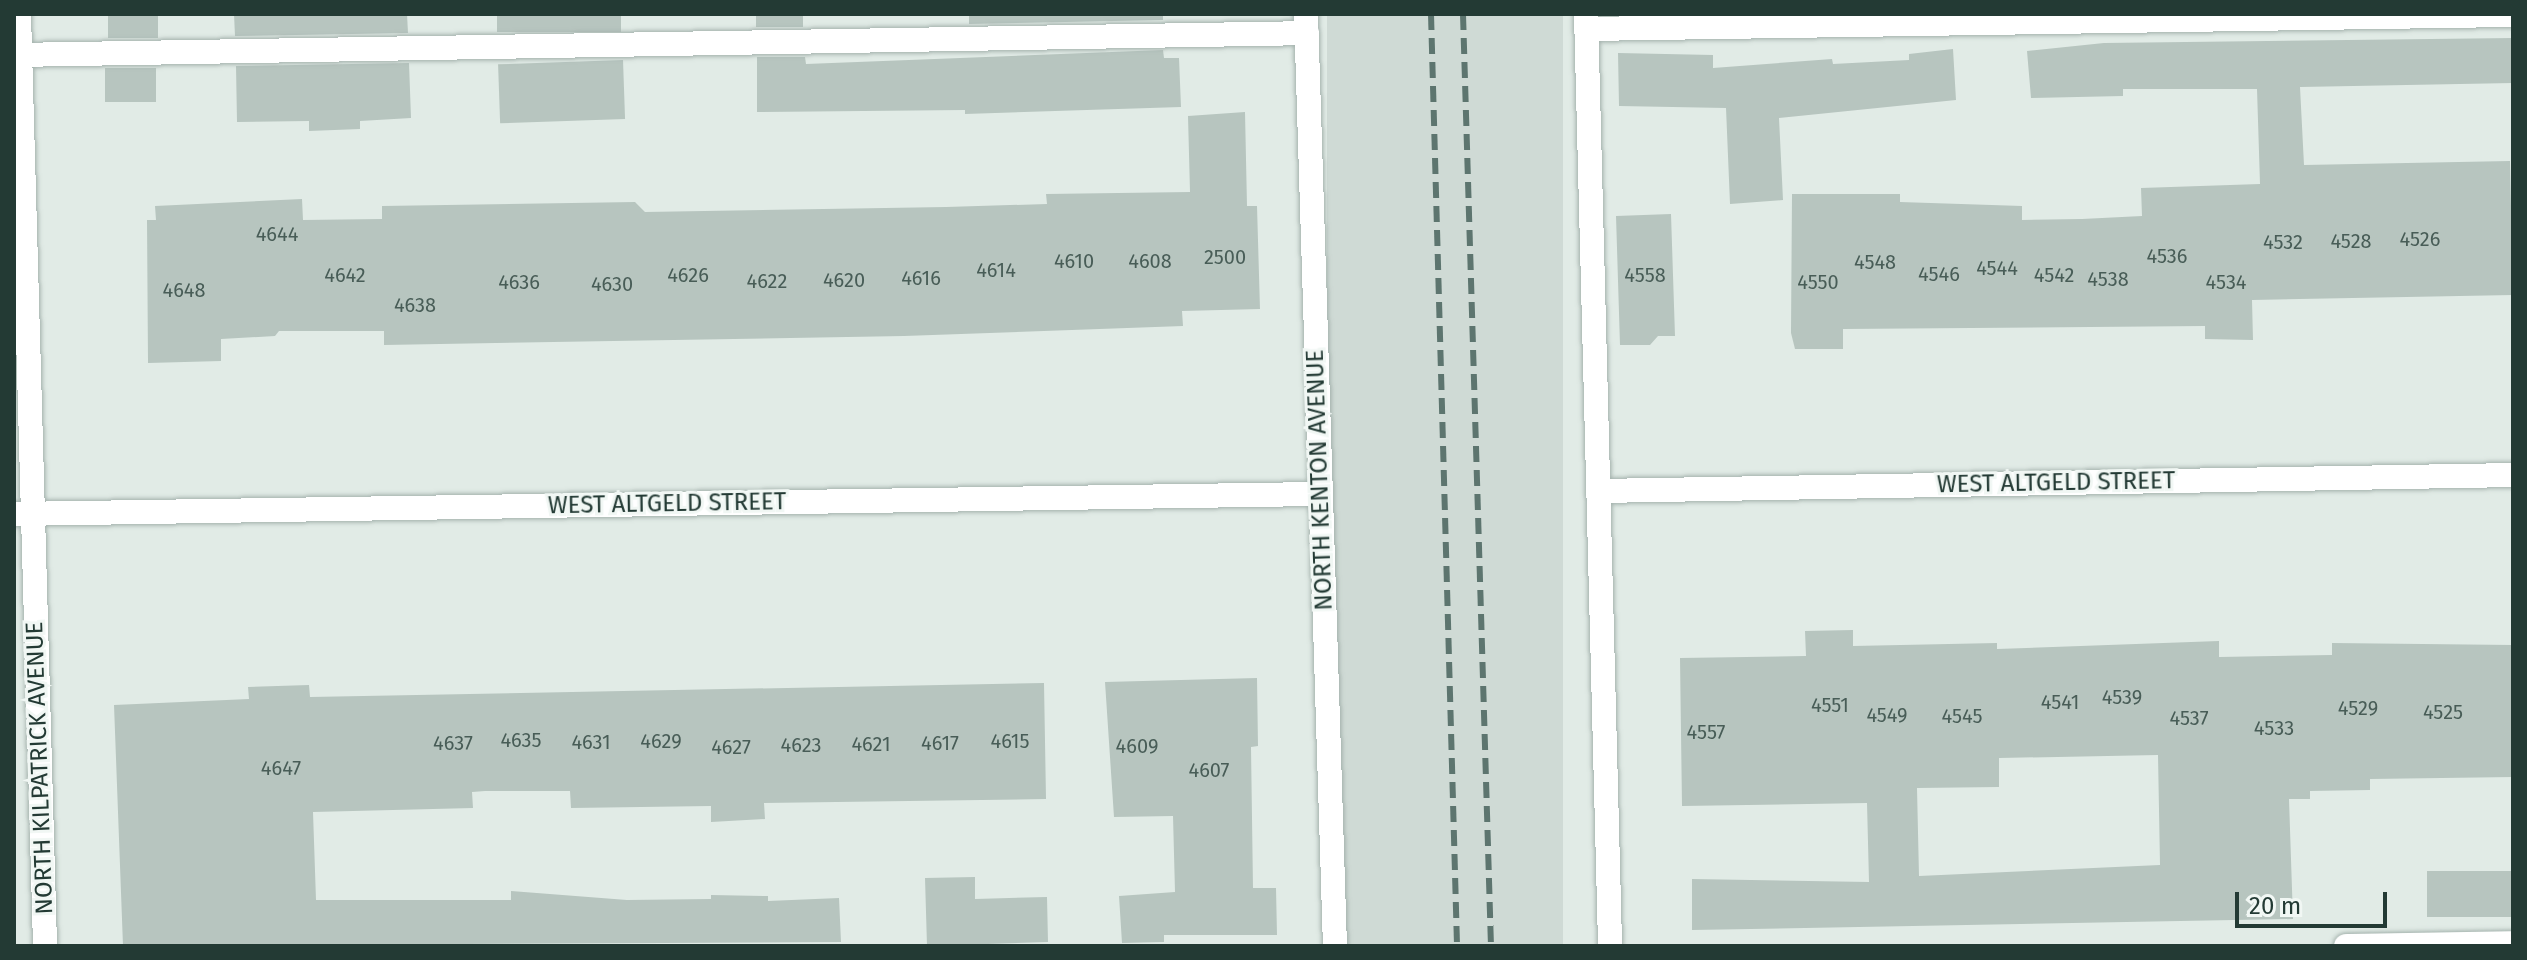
<!DOCTYPE html>
<html>
<head>
<meta charset="utf-8">
<style>
	body { margin:0 }
	#map { position:relative; width:2527px; height:960px; overflow:hidden; background:#e1ebe6; font-family:"Fira Sans",sans-serif }
	div>[style] { position:absolute }
	[style*='--x'] { left:calc(var(--x)*1px); top:calc(var(--y)*1px); width:calc(var(--w)*1px); rotate:calc(var(--a)*1deg) }
	.built>* { inset:0; background:#cfdad5; transform-origin:0 0 }
	.building>* { inset:0; background:#b7c5bf; transform-origin:0 0 }
	.roads { filter:drop-shadow(0 0 2px #a4b2ad) drop-shadow(0 0 2px #a4b2ad) }
	.minor>* { height:24px; margin:-12px; padding:0 12px; transform-origin:12px; border-radius:12px; background:#fff }
	.rail>* { height:6px; margin-top:-3px; transform-origin:0; background:repeating-linear-gradient(90deg,#5d756f 0 16px,transparent 0 24px) }
	span { translate:-50% -50%; white-space:nowrap; text-align:center; line-height:1.15; -webkit-text-stroke:6px #f1f7f4; paint-order:stroke }
	.number-label { font-size:20px; color:#485d57 }
	.number-label span { -webkit-text-stroke-width:0 }
	.street-label { font-size:24px; color:#233a34 }
	.frame { position:absolute; inset:0; border:16px solid #233a34; pointer-events:none }
	.scale { position:absolute; left:2235px; top:892px; width:152px; height:36px; box-sizing:border-box; border:4px solid #233a34; border-top:0; padding-left:10px; font-size:24px; line-height:28px; white-space:nowrap; color:#233a34; -webkit-text-stroke:6px #f1f7f4; paint-order:stroke }
</style>
</head>
<body>
<div id="map">
	<div class="built">
		<i style="left:1327px;top:14px;width:236px;height:932px"></i>
	</div>
	<div class="building">
		<i style="left:108px;top:14px;width:50px;height:24px"></i>
		<i style="clip-path:polygon(234px 14px,407px 14px,408px 33px,235px 36px)"></i>
		<i style="left:497px;top:14px;width:124px;height:18px"></i>
		<i style="left:756px;top:14px;width:47px;height:13px"></i>
		<i style="clip-path:polygon(969px 14px,1163px 14px,1163px 20px,969px 24px)"></i>
		<i style="clip-path:polygon(2513px 38px,2513px 83px,2300px 87px,2304px 165px,2510px 161px,2513px 295px,2252px 300px,2253px 340px,2205px 339px,2205px 326px,1843px 329px,1843px 349px,1795px 349px,1791px 333px,1792px 194px,1900px 194px,1900px 202px,2022px 206px,2022px 220px,2082px 219px,2142px 216px,2141px 188px,2260px 184px,2257px 89px,2123px 89px,2123px 96px,2031px 98px,2027px 51px,2104px 43px)"></i>
		<i style="clip-path:polygon(1953px 49px,1956px 100px,1779px 118px,1783px 200px,1730px 204px,1726px 108px,1619px 106px,1618px 53px,1713px 55px,1713px 68px,1832px 59px,1833px 64px,1909px 60px,1909px 54px)"></i>
		<i style="clip-path:polygon(1163px 50px,1164px 58px,1179px 58px,1181px 107px,965px 114px,965px 110px,757px 112px,757px 57px,805px 57px,806px 64px)"></i>
		<i style="left:623px;top:60px;width:59px;height:125px;rotate:88deg"></i>
		<i style="clip-path:polygon(409px 63px,411px 118px,360px 121px,360px 129px,309px 131px,309px 121px,237px 122px,236px 66px)"></i>
		<i style="left:105px;top:68px;width:51px;height:34px"></i>
		<i style="clip-path:polygon(1245px 112px,1247px 206px,1257px 206px,1260px 309px,1182px 311px,1183px 326px,904px 336px,384px 345px,384px 331px,279px 331px,275px 336px,221px 339px,221px 361px,148px 363px,147px 220px,156px 220px,155px 206px,302px 199px,303px 220px,382px 219px,382px 206px,635px 202px,645px 212px,946px 207px,1047px 204px,1046px 194px,1190px 192px,1188px 116px)"></i>
		<i style="clip-path:polygon(1671px 214px,1675px 336px,1658px 336px,1650px 345px,1620px 345px,1616px 216px)"></i>
		<i style="clip-path:polygon(evenodd,1853px 630px,1853px 646px,1997px 643px,1997px 649px,2219px 641px,2219px 657px,2332px 655px,2332px 643px,2513px 645px,2513px 777px,2370px 779px,2370px 790px,2310px 791px,2310px 799px,2289px 799px,2293px 919px,1692px 930px,1692px 879px,1869px 882px,1867px 803px,1682px 806px,1680px 658px,1806px 656px,1805px 631px,1853px 630px,2158px 755px,2160px 865px,1919px 876px,1917px 788px,1999px 787px,1999px 758px,2158px 755px)"></i>
		<i style="clip-path:polygon(1257px 678px,1258px 746px,1251px 747px,1253px 888px,1276px 888px,1277px 935px,1164px 935px,1164px 942px,1122px 943px,1119px 896px,1175px 892px,1173px 816px,1114px 817px,1105px 682px)"></i>
		<i style="clip-path:polygon(1044px 683px,1046px 799px,764px 803px,765px 819px,711px 822px,711px 806px,571px 808px,570px 791px,485px 791px,472px 792px,473px 808px,313px 812px,316px 900px,511px 900px,511px 891px,627px 900px,711px 899px,711px 895px,768px 896px,768px 901px,839px 898px,841px 942px,123px 946px,114px 705px,249px 699px,248px 687px,309px 685px,310px 697px)"></i>
		<i style="left:2513px;top:871px;width:46px;height:86px;rotate:90deg"></i>
		<i style="clip-path:polygon(975px 877px,975px 899px,1047px 897px,1048px 942px,927px 946px,925px 878px)"></i>
	</div>
	<div class="roads">
		<div class="minor">
			<i style="--x:19;--y:14;--w:932;--a:88.4"></i>
			<i style="--x:1306;--y:14;--w:932;--a:88.22"></i>
			<i style="--x:1586;--y:14;--w:932;--a:88.52"></i>
			<i style="--x:1587;--y:29;--w:926;--a:-0.87"></i>
			<i style="--x:14;--y:55;--w:1293;--a:-0.97"></i>
			<i style="--x:1599;--y:491;--w:914;--a:-1"></i>
			<i style="--x:14;--y:514;--w:1306;--a:-0.88"></i>
			<i style="--x:2346;--y:946;--w:167;--a:-1"></i>
		</div>
	</div>
	<div class="rail">
		<i style="--x:1431;--y:14;--w:932;--a:88.4"></i>
		<i style="--x:1463;--y:14;--w:932;--a:88.28"></i>
	</div>
	<div class="number-label">
		<span style="left:277px;top:234px">4644</span>
		<span style="left:2420px;top:239px">4526</span>
		<span style="left:2351px;top:241px">4528</span>
		<span style="left:2283px;top:242px">4532</span>
		<span style="left:2167px;top:256px">4536</span>
		<span style="left:1225px;top:257px">2500</span>
		<span style="left:1074px;top:261px">4610</span>
		<span style="left:1150px;top:261px">4608</span>
		<span style="left:1875px;top:262px">4548</span>
		<span style="left:1997px;top:268px">4544</span>
		<span style="left:996px;top:270px">4614</span>
		<span style="left:1939px;top:274px">4546</span>
		<span style="left:345px;top:275px">4642</span>
		<span style="left:688px;top:275px">4626</span>
		<span style="left:1645px;top:275px">4558</span>
		<span style="left:2054px;top:275px">4542</span>
		<span style="left:921px;top:278px">4616</span>
		<span style="left:2108px;top:279px">4538</span>
		<span style="left:844px;top:280px">4620</span>
		<span style="left:767px;top:281px">4622</span>
		<span style="left:519px;top:282px">4636</span>
		<span style="left:1818px;top:282px">4550</span>
		<span style="left:2226px;top:282px">4534</span>
		<span style="left:612px;top:284px">4630</span>
		<span style="left:184px;top:290px">4648</span>
		<span style="left:415px;top:305px">4638</span>
		<span style="left:2122px;top:697px">4539</span>
		<span style="left:2060px;top:702px">4541</span>
		<span style="left:1830px;top:705px">4551</span>
		<span style="left:2358px;top:708px">4529</span>
		<span style="left:2443px;top:712px">4525</span>
		<span style="left:1887px;top:715px">4549</span>
		<span style="left:1962px;top:716px">4545</span>
		<span style="left:2189px;top:718px">4537</span>
		<span style="left:2274px;top:728px">4533</span>
		<span style="left:1706px;top:732px">4557</span>
		<span style="left:521px;top:740px">4635</span>
		<span style="left:661px;top:741px">4629</span>
		<span style="left:1010px;top:741px">4615</span>
		<span style="left:591px;top:742px">4631</span>
		<span style="left:453px;top:743px">4637</span>
		<span style="left:940px;top:743px">4617</span>
		<span style="left:871px;top:744px">4621</span>
		<span style="left:801px;top:745px">4623</span>
		<span style="left:1137px;top:746px">4609</span>
		<span style="left:731px;top:747px">4627</span>
		<span style="left:281px;top:768px">4647</span>
		<span style="left:1209px;top:770px">4607</span>
	</div>
	<div class="street-label">
		<span style="left:1320px;top:480px;rotate:-92deg">NORTH KENTON AVENUE</span>
		<span style="left:2056px;top:483px;rotate:-1deg">WEST ALTGELD STREET</span>
		<span style="left:667px;top:504px;rotate:-1deg">WEST ALTGELD STREET</span>
		<span style="left:40px;top:768px;rotate:-92deg">NORTH KILPATRICK AVENUE</span>
	</div>
	<div class="frame"></div>
	<div class="scale">20 m</div>
</div>
</body>
</html>
